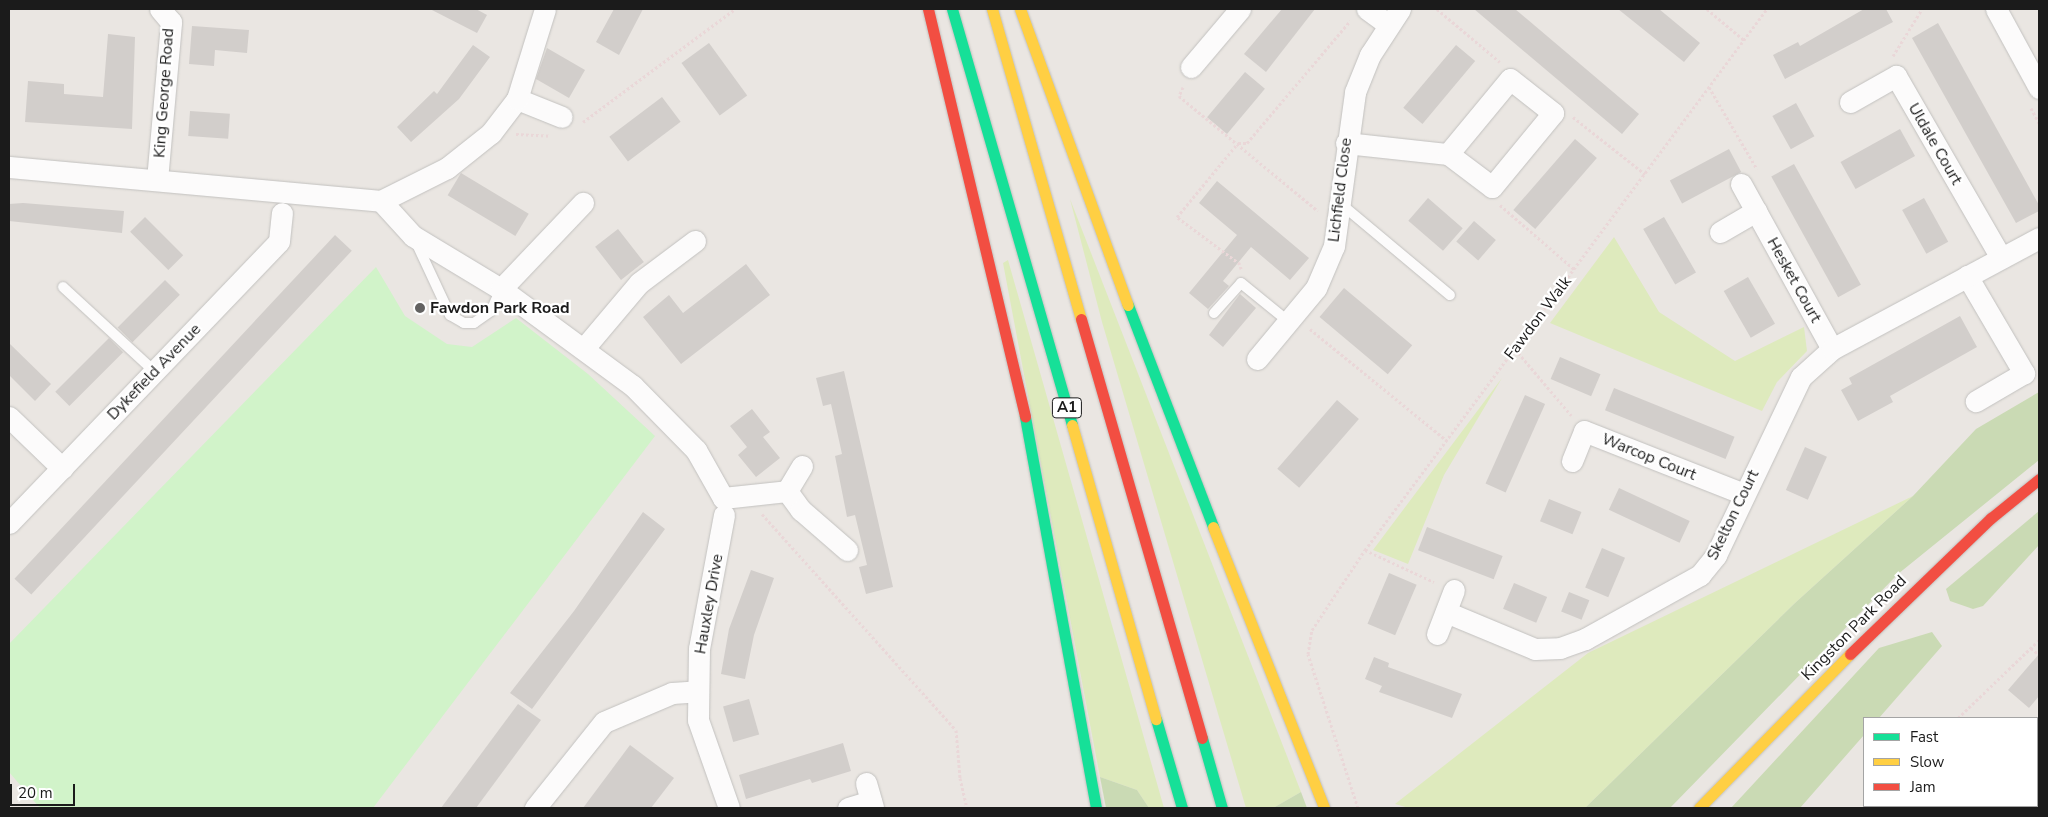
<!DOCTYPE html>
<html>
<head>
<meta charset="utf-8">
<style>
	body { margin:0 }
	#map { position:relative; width:2048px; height:817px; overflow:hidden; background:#eae6e2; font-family:"Nunito Sans",sans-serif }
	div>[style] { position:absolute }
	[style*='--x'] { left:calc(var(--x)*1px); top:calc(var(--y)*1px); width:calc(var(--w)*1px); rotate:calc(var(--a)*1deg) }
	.grass>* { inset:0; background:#deeabd }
	.forest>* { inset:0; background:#cadab4 }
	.park>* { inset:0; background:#d1f3c9 }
	.building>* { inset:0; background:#d2cecb; transform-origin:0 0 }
	.path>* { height:3px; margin-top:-1.5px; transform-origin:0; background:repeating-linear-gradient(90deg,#ead7d8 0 2.5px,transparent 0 5px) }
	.roads { filter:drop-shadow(0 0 1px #c2c1bf) drop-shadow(0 0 1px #c2c1bf) }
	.lane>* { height:10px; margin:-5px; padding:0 5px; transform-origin:5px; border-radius:5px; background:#fcfbfb }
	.street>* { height:21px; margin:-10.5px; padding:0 10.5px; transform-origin:10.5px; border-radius:10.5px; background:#fcfbfb }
	.fast>* { height:11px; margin:-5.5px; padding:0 5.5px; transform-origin:5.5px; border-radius:5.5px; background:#16e098 }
	.slow>* { height:11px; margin:-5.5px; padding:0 5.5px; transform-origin:5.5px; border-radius:5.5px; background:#ffcf43 }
	.jam>* { height:11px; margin:-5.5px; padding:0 5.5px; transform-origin:5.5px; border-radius:5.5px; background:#f24e42 }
	.dots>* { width:14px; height:14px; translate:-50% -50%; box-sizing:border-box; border:2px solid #fff; border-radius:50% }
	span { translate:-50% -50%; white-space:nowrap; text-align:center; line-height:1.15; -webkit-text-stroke:4.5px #fff; paint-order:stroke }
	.shield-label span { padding:1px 4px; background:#fff; border:1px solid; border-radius:4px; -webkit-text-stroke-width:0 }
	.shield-label { font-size:15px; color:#1b1b1b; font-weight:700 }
	.street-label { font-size:16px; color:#1b1b1b }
	.poi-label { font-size:16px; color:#1b1b1b; font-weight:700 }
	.left { translate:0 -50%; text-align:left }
	.frame { position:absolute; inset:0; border:10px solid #1b1b1b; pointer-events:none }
	.legend { position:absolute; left:1863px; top:717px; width:175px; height:90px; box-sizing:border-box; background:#fff; border:1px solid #a4a4a4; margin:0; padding:6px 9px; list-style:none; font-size:15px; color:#1b1b1b }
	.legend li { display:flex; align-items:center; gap:10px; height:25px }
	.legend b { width:25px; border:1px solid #a4a4a4 }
	.scale { position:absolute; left:10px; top:784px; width:65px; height:22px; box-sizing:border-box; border:2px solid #1b1b1b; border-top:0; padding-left:6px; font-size:15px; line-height:18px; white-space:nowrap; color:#1b1b1b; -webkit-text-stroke:4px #fff; paint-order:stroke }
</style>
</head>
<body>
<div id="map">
	<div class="grass">
		<i style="clip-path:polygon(1070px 199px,1301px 792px,1273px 808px,1246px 808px,1102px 322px)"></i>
		<i style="clip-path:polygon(1614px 237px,1659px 312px,1735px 361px,1804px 327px,1807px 351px,1777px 382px,1762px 411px,1550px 323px)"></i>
		<i style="clip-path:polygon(1008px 260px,1164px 808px,1149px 808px,1137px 790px,1100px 777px,1003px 263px)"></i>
		<i style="clip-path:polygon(1502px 378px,1444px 475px,1408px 564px,1373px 550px)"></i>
		<i style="clip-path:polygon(1913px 496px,1795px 603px,1585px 808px,1409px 808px,1395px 804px,1588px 653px)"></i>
	</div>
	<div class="forest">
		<i style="clip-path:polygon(2039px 392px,2039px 460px,1898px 574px,1670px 808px,1585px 808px,1795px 603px,1913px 496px,1976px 429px)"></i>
		<i style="clip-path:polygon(2039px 511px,2039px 545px,1983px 606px,1973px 609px,1950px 601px,1946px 589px)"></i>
		<i style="clip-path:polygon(1932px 632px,1942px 646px,1879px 718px,1864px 718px,1864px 735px,1800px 808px,1731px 808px,1879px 648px)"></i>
		<i style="clip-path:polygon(1100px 777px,1137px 790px,1149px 808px,1106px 808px)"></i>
		<i style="clip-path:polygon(1301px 792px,1307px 808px,1273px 808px)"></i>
	</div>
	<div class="park">
		<i style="clip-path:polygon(376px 267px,405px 316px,447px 344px,472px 347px,516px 318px,588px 374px,655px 436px,373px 808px,40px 808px,9px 772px,9px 644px)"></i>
	</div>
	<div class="building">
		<i style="clip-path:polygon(430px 9px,476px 9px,487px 15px,477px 33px)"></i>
		<i style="clip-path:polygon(614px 9px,643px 9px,619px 55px,596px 42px)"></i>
		<i style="clip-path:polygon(1282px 9px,1315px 9px,1266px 72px,1244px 54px)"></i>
		<i style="clip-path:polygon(1474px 9px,1515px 9px,1639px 114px,1622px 134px)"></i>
		<i style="clip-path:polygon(1618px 9px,1659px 9px,1700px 43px,1684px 62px)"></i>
		<i style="clip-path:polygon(1864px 9px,1886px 9px,1893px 22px,1785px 79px,1773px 55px,1798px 42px,1800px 46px)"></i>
		<i style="clip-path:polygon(1938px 23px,2039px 205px,2039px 211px,2016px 223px,1912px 38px)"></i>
		<i style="clip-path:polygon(192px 26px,249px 30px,247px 53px,215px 50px,214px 66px,189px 64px)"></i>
		<i style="clip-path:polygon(108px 34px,135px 37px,132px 129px,25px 122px,28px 81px,64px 84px,64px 94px,103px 97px)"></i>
		<i style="left:709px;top:43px;width:65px;height:34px;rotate:54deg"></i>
		<i style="clip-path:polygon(473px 45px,490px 57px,459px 99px,411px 142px,397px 127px,434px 91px,437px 94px)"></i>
		<i style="left:1456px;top:45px;width:25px;height:82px;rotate:40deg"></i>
		<i style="clip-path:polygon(547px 48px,585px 70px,569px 98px,536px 79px)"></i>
		<i style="left:1245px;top:72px;width:26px;height:59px;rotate:40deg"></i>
		<i style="left:662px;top:97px;width:31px;height:66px;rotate:53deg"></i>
		<i style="left:1796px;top:103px;width:38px;height:27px;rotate:61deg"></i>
		<i style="left:190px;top:111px;width:40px;height:25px;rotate:4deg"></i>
		<i style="left:1900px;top:129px;width:31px;height:68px;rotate:61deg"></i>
		<i style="left:1575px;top:139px;width:29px;height:94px;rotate:41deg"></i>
		<i style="left:1729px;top:149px;width:26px;height:67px;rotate:62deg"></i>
		<i style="left:1794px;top:164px;width:138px;height:26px;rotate:61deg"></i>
		<i style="left:461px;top:173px;width:79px;height:26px;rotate:31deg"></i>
		<i style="clip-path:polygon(1217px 181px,1309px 258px,1290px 280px,1251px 247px,1223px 281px,1229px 286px,1208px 309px,1189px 293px,1237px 235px,1199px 203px)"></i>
		<i style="left:1428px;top:198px;width:46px;height:30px;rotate:41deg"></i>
		<i style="left:1924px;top:198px;width:50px;height:25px;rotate:61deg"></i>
		<i style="clip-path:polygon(23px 203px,124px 211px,122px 233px,9px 221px,9px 204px)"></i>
		<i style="left:145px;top:217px;width:54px;height:21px;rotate:45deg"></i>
		<i style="left:1664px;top:217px;width:64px;height:24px;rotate:60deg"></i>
		<i style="left:1474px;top:221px;width:29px;height:27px;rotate:41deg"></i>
		<i style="left:618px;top:229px;width:42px;height:29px;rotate:52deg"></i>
		<i style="left:335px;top:235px;width:23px;height:470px;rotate:43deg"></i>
		<i style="clip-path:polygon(746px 264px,770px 295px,681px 364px,643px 317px,669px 295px,683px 313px)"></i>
		<i style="left:1748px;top:277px;width:54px;height:28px;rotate:60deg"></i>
		<i style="left:165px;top:280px;width:21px;height:67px;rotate:45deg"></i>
		<i style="left:1344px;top:288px;width:89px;height:38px;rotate:40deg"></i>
		<i style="clip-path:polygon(1240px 294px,1256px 308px,1223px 347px,1209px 335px)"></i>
		<i style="clip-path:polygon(1960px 316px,1977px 347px,1890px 396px,1893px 402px,1858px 421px,1841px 390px,1852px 384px,1849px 378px)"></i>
		<i style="left:109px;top:338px;width:20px;height:76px;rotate:45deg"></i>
		<i style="clip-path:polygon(9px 343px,51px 384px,35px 401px,9px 375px)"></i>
		<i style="left:1560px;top:357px;width:44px;height:24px;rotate:23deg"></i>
		<i style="clip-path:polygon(844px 371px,893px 587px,866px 594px,859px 567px,867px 565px,855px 515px,847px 517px,835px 456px,842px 454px,831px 404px,823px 406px,816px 378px)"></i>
		<i style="left:1614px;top:388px;width:130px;height:24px;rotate:22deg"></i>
		<i style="left:1525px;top:395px;width:22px;height:97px;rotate:24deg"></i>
		<i style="left:1337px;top:400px;width:29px;height:91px;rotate:41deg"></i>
		<i style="clip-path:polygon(752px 409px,770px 432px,763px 437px,780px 458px,756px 477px,738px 455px,747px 447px,730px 426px)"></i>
		<i style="left:1805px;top:447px;width:24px;height:47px;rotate:24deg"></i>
		<i style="left:1619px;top:488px;width:78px;height:24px;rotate:25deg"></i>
		<i style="left:1549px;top:499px;width:35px;height:24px;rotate:22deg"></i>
		<i style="clip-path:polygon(643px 512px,665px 529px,532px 709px,510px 693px,574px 611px)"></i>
		<i style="left:1427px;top:527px;width:81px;height:25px;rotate:21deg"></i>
		<i style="left:1602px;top:548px;width:25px;height:43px;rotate:23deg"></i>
		<i style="clip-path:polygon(751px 570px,774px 578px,754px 635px,745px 679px,721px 674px,729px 629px)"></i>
		<i style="left:1389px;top:573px;width:30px;height:55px;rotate:23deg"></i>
		<i style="left:1514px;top:583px;width:36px;height:28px;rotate:23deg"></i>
		<i style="left:1569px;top:592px;width:22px;height:21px;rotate:22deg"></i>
		<i style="clip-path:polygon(2039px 654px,2039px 696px,2029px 708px,2008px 690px)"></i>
		<i style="clip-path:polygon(1374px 657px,1389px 663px,1388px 667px,1462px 694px,1452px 718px,1379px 692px,1382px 686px,1365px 679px)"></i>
		<i style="left:749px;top:699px;width:37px;height:27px;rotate:74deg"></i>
		<i style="clip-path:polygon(518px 704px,541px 720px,476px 808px,441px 808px)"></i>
		<i style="clip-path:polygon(843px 743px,851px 771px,812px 783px,810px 779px,746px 799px,739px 775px)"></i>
		<i style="clip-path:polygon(630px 745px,674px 778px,651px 808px,583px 808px)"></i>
	</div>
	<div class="path">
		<i style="--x:1437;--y:9;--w:82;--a:40.1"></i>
		<i style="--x:1707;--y:9;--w:48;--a:40"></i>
		<i style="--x:1893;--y:56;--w:55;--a:-58.3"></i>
		<i style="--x:1183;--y:87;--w:10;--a:114"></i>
		<i style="--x:1179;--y:96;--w:180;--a:39.6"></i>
		<i style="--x:1709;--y:87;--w:95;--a:59.7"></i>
		<i style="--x:2031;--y:108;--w:17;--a:62"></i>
		<i style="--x:1573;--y:117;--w:92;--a:38.4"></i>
		<i style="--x:583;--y:122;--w:189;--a:-36.6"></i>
		<i style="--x:516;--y:134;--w:34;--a:3"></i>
		<i style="--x:1500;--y:205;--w:98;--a:40.9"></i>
		<i style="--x:1241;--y:269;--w:5;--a:-101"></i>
		<i style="--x:1240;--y:264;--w:79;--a:-143.3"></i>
		<i style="--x:1177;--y:217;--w:96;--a:-50.5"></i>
		<i style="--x:1238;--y:143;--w:9;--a:0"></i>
		<i style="--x:1247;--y:143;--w:160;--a:-49.8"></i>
		<i style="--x:1310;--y:329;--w:176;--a:39.2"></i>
		<i style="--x:1515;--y:349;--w:87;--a:49.7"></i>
		<i style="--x:762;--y:514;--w:290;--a:48.1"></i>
		<i style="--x:956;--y:730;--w:48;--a:85.2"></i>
		<i style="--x:960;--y:778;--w:31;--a:77"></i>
		<i style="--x:1365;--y:550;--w:76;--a:24.9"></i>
		<i style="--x:2031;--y:648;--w:11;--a:41"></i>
		<i style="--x:1958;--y:718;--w:112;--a:-43.9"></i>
		<i style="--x:1358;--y:808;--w:162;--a:-108"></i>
		<i style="--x:1308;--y:654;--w:24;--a:-81"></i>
		<i style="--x:1312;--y:630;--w:96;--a:-56.5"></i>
		<i style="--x:1365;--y:550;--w:674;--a:-53.39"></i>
		<i style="--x:1876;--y:808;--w:4;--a:-34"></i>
	</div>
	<div class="roads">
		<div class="lane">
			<i style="--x:1341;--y:204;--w:142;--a:39.9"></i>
			<i style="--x:415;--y:240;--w:83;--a:65"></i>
			<i style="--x:450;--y:315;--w:16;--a:30"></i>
			<i style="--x:464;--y:323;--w:10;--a:0"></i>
			<i style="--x:474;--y:323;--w:21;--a:-35"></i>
			<i style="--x:491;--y:311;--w:24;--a:-66"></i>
			<i style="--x:63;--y:287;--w:124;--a:42.7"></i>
			<i style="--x:1214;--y:313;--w:40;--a:-48"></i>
			<i style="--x:1241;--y:283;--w:62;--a:39.1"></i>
		</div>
		<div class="street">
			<i style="--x:1367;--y:9;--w:26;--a:36"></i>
			<i style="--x:1996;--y:9;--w:90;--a:61.4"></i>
			<i style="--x:1191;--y:67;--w:76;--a:-49.8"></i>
			<i style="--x:517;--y:99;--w:48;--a:21.8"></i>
			<i style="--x:1850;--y:102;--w:53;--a:-29.5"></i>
			<i style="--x:1896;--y:76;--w:210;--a:60"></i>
			<i style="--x:1346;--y:143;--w:103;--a:6.2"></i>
			<i style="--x:1448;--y:154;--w:97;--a:-50.4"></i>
			<i style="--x:1510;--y:79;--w:55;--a:38.3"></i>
			<i style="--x:1553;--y:113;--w:96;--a:129.5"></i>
			<i style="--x:1492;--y:187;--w:55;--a:-143.1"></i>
			<i style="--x:9;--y:167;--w:374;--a:5.2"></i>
			<i style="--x:381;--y:201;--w:47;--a:47.6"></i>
			<i style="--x:413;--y:236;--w:103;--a:31.1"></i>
			<i style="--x:501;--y:289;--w:164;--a:36.3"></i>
			<i style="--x:633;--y:386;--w:90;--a:45.5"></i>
			<i style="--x:696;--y:450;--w:55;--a:60.6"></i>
			<i style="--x:723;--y:498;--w:64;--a:-6.2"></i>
			<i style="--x:157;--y:180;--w:159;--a:-84.9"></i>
			<i style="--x:171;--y:22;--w:17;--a:-130"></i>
			<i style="--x:1741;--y:184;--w:188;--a:61.1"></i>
			<i style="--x:381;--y:201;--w:74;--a:-26.6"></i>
			<i style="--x:447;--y:168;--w:56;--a:-38.5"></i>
			<i style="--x:491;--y:133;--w:43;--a:-52.6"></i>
			<i style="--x:517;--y:99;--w:94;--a:-72.7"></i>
			<i style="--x:1720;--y:232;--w:42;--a:-30.3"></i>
			<i style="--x:1967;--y:276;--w:113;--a:59.6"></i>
			<i style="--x:2024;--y:373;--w:56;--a:149.7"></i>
			<i style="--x:501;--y:289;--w:119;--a:-46.4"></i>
			<i style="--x:585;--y:347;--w:84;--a:-49.8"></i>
			<i style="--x:639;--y:283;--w:70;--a:-36.9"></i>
			<i style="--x:1257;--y:359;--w:92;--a:-50.3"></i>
			<i style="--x:1316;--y:288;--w:46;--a:-66.8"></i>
			<i style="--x:1334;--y:246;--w:155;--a:-82.2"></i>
			<i style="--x:1355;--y:92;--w:40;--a:-68"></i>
			<i style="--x:1370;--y:55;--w:55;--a:-56.9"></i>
			<i style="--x:9;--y:417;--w:74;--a:43.9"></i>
			<i style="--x:1572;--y:461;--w:32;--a:-68"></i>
			<i style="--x:1584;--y:431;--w:172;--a:21.5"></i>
			<i style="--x:802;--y:466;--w:29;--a:121"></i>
			<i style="--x:787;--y:491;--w:24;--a:54"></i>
			<i style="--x:801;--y:510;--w:61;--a:41"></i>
			<i style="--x:724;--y:515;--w:135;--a:100.6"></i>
			<i style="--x:699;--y:648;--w:72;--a:90.8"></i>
			<i style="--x:698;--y:720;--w:93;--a:70.6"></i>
			<i style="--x:9;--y:523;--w:390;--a:-46.2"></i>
			<i style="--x:279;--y:241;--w:28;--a:-84"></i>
			<i style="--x:1446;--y:612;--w:96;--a:22.6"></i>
			<i style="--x:1535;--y:649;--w:25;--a:-2"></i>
			<i style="--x:1560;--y:648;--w:27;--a:-20"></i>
			<i style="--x:1585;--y:639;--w:132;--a:-29.1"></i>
			<i style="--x:1700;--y:575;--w:26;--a:-51"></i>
			<i style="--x:1716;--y:555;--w:197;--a:-64.5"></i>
			<i style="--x:1801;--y:377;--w:42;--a:-42.1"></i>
			<i style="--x:1832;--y:349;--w:235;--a:-28.2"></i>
			<i style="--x:1437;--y:634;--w:47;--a:-68.9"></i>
			<i style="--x:2037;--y:780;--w:4;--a:-56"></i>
			<i style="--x:866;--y:783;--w:26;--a:74"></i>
			<i style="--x:2037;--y:797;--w:3;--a:45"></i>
			<i style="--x:535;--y:808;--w:110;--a:-51.3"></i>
			<i style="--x:604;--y:722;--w:74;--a:-23.1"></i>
			<i style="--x:672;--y:693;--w:26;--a:-4"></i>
			<i style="--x:848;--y:808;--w:24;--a:-17"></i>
			<i style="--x:2013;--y:808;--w:3;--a:-45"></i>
		</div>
		<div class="fast">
			<i style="--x:952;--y:9;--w:433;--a:73.9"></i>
			<i style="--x:1128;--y:305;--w:238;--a:69"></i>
			<i style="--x:1025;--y:417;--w:397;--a:79.7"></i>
			<i style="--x:1156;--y:719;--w:93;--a:73.7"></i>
			<i style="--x:1202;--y:738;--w:73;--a:74.1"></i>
		</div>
		<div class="slow">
			<i style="--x:992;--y:9;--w:323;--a:74"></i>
			<i style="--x:1020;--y:9;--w:315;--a:70"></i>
			<i style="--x:1072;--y:425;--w:306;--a:74.1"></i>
			<i style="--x:1213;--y:527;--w:302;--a:68.4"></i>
			<i style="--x:1699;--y:808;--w:216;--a:-45.6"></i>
		</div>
		<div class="jam">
			<i style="--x:928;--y:9;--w:419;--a:76.6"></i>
			<i style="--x:1081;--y:319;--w:436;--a:73.9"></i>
			<i style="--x:1850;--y:654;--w:196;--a:-44"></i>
			<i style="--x:1991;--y:518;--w:62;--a:-39.1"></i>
		</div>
	</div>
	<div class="dots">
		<i style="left:420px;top:308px;background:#636261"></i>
	</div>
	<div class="shield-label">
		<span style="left:1067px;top:408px">A1</span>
	</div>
	<div class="street-label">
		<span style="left:164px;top:93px;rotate:-86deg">King George Road</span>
		<span style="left:1935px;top:144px;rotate:60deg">Uldale Court</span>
		<span style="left:1340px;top:190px;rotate:-83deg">Lichfield Close</span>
		<span style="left:1794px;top:280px;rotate:61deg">Hesket Court</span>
		<span style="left:1538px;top:318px;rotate:-53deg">Fawdon Walk</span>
		<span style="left:154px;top:372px;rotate:-46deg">Dykefield Avenue</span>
		<span style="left:1649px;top:457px;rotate:22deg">Warcop Court</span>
		<span style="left:1733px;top:515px;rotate:-64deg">Skelton Court</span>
		<span style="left:709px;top:604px;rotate:-80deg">Hauxley Drive</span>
		<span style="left:1854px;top:628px;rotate:-45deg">Kingston Park Road</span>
	</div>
	<div class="poi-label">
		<span class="left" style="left:430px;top:308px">Fawdon Park Road</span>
	</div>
	<div class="frame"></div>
	<ul class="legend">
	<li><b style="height:6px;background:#16e098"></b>Fast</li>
	<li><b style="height:6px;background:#ffcf43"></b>Slow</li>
	<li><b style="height:6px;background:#f24e42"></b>Jam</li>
	</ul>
	<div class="scale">20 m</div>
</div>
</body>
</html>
